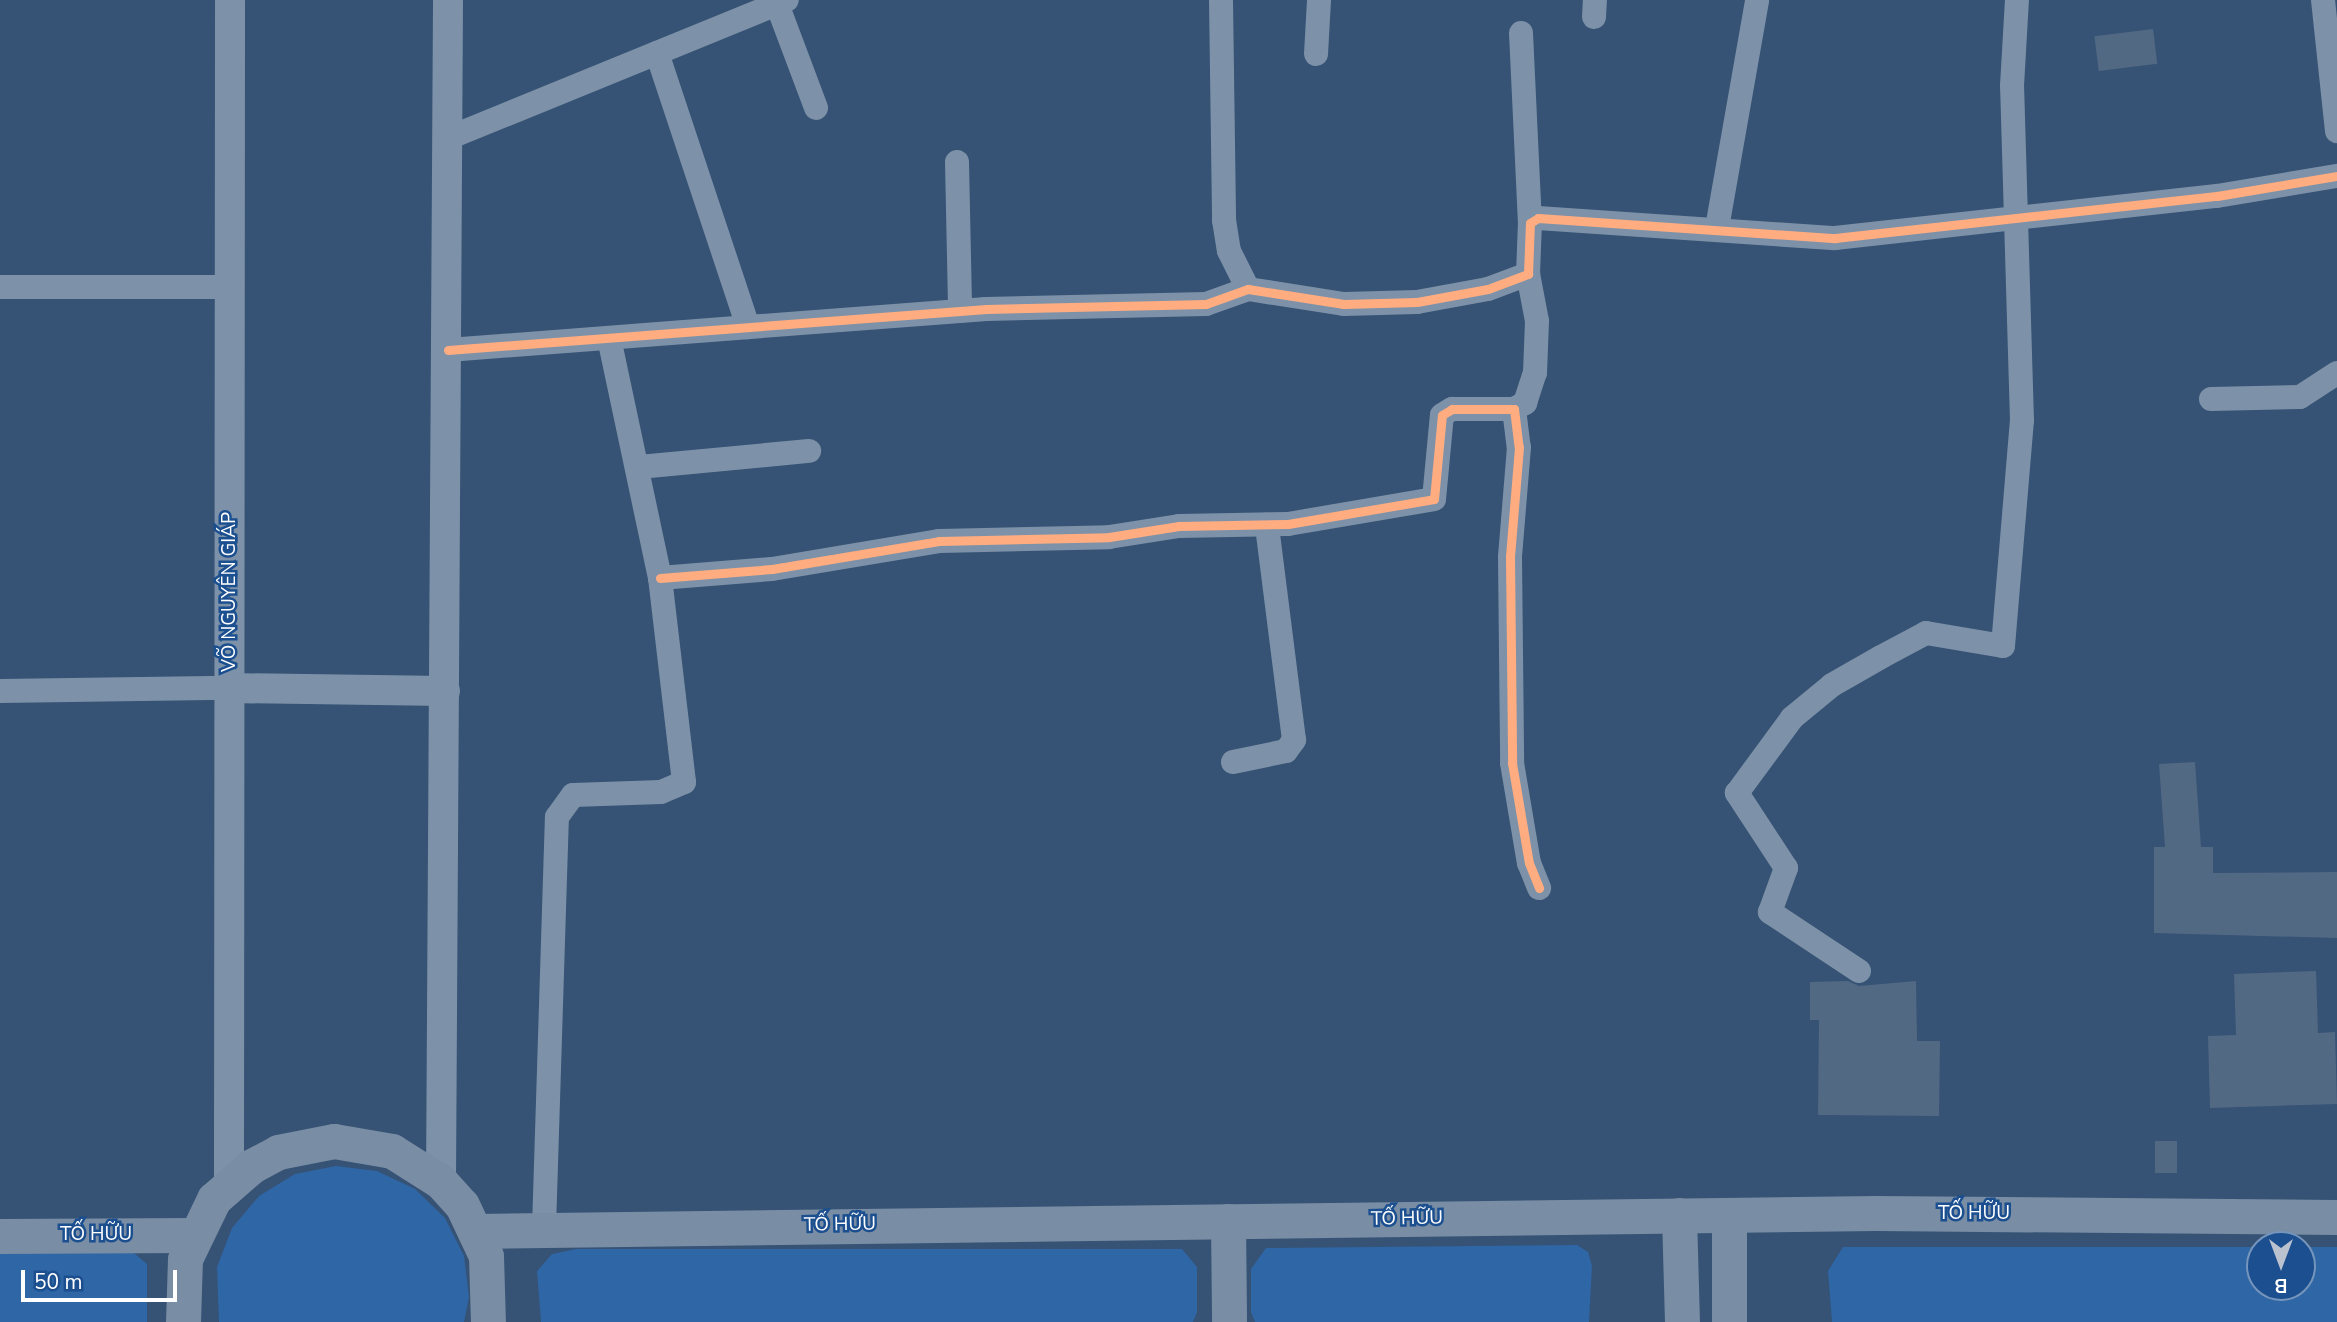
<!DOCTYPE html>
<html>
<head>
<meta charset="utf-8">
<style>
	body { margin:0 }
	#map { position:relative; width:2337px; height:1322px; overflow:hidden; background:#365274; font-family:"Nunito Sans",sans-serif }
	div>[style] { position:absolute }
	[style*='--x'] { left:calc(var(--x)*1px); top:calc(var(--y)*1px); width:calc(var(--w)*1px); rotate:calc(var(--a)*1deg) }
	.green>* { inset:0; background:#2f66a5 }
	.building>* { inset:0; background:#526984; transform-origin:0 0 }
	.minor>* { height:24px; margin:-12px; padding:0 12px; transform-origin:12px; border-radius:12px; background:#7d92a8 }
	.tertiary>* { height:30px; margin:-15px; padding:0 15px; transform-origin:15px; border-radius:15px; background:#7d92a8 }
	.secondary>* { height:35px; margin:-17.5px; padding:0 17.5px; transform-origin:17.5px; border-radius:17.5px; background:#798da4 }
	.cycleway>* { height:9px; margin:-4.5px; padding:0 4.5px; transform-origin:4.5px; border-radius:4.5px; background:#ffac80 }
	span { translate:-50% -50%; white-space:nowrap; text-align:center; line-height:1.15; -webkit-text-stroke:5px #1b4f8f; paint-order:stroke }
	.street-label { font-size:19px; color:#fff }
	.north { position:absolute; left:2246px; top:1231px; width:70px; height:70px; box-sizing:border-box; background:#1b4f8f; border:2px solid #7695bc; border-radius:50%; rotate:180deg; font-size:19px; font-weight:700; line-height:28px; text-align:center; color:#fff }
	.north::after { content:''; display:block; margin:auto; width:24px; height:32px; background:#b9c2ce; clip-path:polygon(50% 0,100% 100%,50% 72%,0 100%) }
	.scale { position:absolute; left:21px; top:1270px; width:156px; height:32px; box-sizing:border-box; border:4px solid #fff; border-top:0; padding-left:9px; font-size:21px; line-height:24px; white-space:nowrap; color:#fff; -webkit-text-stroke:5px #1b4f8f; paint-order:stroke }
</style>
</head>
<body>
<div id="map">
	<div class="green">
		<i style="clip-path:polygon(336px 1166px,377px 1171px,415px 1189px,445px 1218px,464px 1256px,469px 1297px,464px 1322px,219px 1322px,217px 1267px,232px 1228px,259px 1196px,295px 1174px)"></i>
		<i style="clip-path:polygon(1577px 1245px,1588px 1252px,1592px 1266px,1589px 1322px,1255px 1322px,1251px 1312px,1251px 1269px,1266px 1248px)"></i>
		<i style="clip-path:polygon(1843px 1247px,2260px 1247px,2260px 1287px,2302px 1287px,2302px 1247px,2337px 1247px,2337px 1322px,1832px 1322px,1828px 1271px)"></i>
		<i style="clip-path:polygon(128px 1248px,147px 1264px,147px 1322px,0 1322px,0 1249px)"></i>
		<i style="clip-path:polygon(576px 1249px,1182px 1249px,1197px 1267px,1197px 1312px,1193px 1322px,541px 1322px,537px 1271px,552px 1254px)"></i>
	</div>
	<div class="building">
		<i style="left:2153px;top:29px;width:35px;height:59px;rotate:83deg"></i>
		<i style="clip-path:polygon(2195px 762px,2201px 847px,2213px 847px,2213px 873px,2337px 872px,2337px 938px,2154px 933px,2154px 847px,2165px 847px,2159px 764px)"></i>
		<i style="clip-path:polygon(2316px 971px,2318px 1033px,2335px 1032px,2337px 1104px,2210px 1108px,2208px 1036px,2236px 1035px,2234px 974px)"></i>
		<i style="clip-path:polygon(1848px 981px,1859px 986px,1916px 981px,1917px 1041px,1940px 1041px,1939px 1116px,1818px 1115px,1819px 1020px,1810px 1020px,1810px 982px)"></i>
		<i style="left:2155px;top:1141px;width:22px;height:32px"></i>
	</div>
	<div class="minor">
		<i style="--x:1221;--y:0;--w:220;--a:89.2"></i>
		<i style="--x:1224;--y:220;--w:31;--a:81"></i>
		<i style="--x:1229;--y:251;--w:42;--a:63.4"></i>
		<i style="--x:2323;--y:0;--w:132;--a:83.9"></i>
		<i style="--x:777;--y:4;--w:111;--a:69.4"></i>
		<i style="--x:1594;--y:17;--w:17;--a:-87"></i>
		<i style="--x:1521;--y:33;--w:190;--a:87.3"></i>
		<i style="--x:657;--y:53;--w:289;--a:71.6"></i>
		<i style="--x:1316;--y:54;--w:54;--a:-86.8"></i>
		<i style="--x:446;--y:139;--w:368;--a:-22.2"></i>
		<i style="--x:957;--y:162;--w:149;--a:88.8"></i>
		<i style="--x:1717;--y:228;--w:231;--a:-80"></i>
		<i style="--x:0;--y:287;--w:232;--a:0"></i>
		<i style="--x:448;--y:350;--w:540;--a:-4.36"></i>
		<i style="--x:986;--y:309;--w:220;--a:-1.3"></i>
		<i style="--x:1206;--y:304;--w:45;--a:-19.7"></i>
		<i style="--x:1248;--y:289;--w:97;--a:8.9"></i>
		<i style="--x:1344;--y:304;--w:73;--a:-1.6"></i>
		<i style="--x:1417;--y:302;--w:72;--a:-10.4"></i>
		<i style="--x:1488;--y:289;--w:43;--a:-20.6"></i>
		<i style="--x:1528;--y:274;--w:51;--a:-87.8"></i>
		<i style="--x:1530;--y:223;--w:9;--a:-32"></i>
		<i style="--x:1538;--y:218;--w:298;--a:3.9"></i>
		<i style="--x:1835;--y:238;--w:384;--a:-6.3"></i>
		<i style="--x:2217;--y:196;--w:122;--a:-9.5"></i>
		<i style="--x:2211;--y:399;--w:89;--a:-1.3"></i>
		<i style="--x:2300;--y:397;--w:44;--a:-33"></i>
		<i style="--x:1514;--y:409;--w:13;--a:-29"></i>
		<i style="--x:1525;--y:403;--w:32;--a:-72"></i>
		<i style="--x:1535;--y:373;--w:52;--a:-87.8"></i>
		<i style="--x:1537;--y:321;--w:48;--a:-100.8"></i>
		<i style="--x:639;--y:467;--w:171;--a:-5.4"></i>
		<i style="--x:660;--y:578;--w:112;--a:-4.6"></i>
		<i style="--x:772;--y:569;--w:169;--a:-9.5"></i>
		<i style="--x:939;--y:541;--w:170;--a:-1.3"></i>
		<i style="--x:1109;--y:537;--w:71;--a:-8.9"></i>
		<i style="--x:1179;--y:526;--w:109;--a:-1.1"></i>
		<i style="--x:1288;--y:524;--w:148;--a:-9.7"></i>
		<i style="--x:1434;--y:499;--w:84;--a:-84.6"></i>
		<i style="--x:1442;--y:415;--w:12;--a:-31"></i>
		<i style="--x:1452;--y:409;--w:62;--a:0"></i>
		<i style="--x:1514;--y:409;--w:38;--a:83"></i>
		<i style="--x:1519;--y:447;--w:110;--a:94.7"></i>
		<i style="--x:1510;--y:557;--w:206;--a:89.4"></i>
		<i style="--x:1512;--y:763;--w:101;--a:80.4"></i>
		<i style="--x:1529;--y:863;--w:27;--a:68"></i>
		<i style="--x:0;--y:691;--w:229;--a:-0.8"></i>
		<i style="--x:1233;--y:762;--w:54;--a:-11.7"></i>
		<i style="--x:1286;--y:751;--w:14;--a:-54"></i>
		<i style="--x:1294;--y:740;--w:217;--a:-97.2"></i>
		<i style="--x:1859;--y:971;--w:107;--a:-146.5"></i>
		<i style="--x:1770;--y:912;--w:47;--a:-70"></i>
		<i style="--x:1786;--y:868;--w:90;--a:-123.2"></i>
		<i style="--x:1737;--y:793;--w:93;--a:-53.7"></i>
		<i style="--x:1792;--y:718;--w:52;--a:-39.5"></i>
		<i style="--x:1832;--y:685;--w:56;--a:-29.7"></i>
		<i style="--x:1881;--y:657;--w:51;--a:-28.1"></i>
		<i style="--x:1926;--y:633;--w:78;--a:9.6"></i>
		<i style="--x:2003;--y:646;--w:226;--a:-85.2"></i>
		<i style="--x:2022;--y:421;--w:335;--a:-91.7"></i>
		<i style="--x:2012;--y:86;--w:86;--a:-86.7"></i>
		<i style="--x:544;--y:1228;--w:411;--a:-88.2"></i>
		<i style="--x:557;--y:817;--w:27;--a:-54"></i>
		<i style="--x:573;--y:795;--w:88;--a:-2"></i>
		<i style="--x:661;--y:792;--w:25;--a:-23"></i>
		<i style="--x:684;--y:782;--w:205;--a:-96.7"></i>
		<i style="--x:660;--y:578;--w:244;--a:-102"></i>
	</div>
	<div class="tertiary">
		<i style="--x:229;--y:688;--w:216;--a:0.8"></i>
		<i style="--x:441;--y:1182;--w:1182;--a:-89.66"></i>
		<i style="--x:229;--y:1183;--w:1183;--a:-89.95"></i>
	</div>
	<div class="secondary">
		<i style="--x:1679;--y:1215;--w:107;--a:88.4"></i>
		<i style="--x:1228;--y:1221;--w:101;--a:89.4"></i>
		<i style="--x:477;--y:1231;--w:1399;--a:-0.74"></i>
		<i style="--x:1876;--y:1213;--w:461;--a:0.5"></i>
		<i style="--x:0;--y:1236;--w:193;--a:-0.3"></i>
		<i style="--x:183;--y:1322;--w:63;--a:-88.2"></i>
		<i style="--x:185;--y:1259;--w:67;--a:-64.2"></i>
		<i style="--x:214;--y:1199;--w:50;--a:-41"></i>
		<i style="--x:252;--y:1166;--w:30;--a:-28"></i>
		<i style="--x:278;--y:1152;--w:57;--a:-11.1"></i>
		<i style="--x:334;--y:1141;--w:59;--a:9.8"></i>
		<i style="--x:392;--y:1151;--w:58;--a:32.3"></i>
		<i style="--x:441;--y:1182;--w:31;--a:48"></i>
		<i style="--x:462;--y:1205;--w:56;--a:64.8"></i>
		<i style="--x:486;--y:1256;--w:66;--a:88.3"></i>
		<i style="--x:1729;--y:1322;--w:107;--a:-90"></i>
	</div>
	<div class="cycleway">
		<i style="--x:448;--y:350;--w:540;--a:-4.36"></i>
		<i style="--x:986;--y:309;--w:220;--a:-1.3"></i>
		<i style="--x:1206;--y:304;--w:45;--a:-19.7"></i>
		<i style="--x:1248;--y:289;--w:97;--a:8.9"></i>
		<i style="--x:1344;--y:304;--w:73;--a:-1.6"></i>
		<i style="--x:1417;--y:302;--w:72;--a:-10.4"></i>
		<i style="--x:1488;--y:289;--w:43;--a:-20.6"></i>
		<i style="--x:1528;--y:274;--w:51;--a:-87.8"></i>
		<i style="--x:1530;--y:223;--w:9;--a:-32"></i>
		<i style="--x:1538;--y:218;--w:298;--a:3.9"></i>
		<i style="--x:1835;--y:238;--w:384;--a:-6.3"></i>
		<i style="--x:2217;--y:196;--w:122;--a:-9.5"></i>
		<i style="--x:660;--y:578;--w:112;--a:-4.6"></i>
		<i style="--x:772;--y:569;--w:169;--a:-9.5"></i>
		<i style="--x:939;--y:541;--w:170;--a:-1.3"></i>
		<i style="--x:1109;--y:537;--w:71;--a:-8.9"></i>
		<i style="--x:1179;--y:526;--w:109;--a:-1.1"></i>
		<i style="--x:1288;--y:524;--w:148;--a:-9.7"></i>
		<i style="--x:1434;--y:499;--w:84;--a:-84.6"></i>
		<i style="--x:1442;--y:415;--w:12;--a:-31"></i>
		<i style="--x:1452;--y:409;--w:62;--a:0"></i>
		<i style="--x:1514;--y:409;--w:38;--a:83"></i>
		<i style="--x:1519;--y:447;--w:110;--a:94.7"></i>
		<i style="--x:1510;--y:557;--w:206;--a:89.4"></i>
		<i style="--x:1512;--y:763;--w:101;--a:80.4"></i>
		<i style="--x:1529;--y:863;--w:27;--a:68"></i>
	</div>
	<div class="street-label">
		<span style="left:230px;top:592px;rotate:-90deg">VÕ NGUYÊN GIÁP</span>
		<span style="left:1974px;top:1214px">TỐ HỮU</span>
		<span style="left:1407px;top:1219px;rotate:-1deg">TỐ HỮU</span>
		<span style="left:840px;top:1225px;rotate:-1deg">TỐ HỮU</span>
		<span style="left:96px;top:1235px">TỐ HỮU</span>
	</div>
	<div class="north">B</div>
	<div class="scale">50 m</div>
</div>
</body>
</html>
